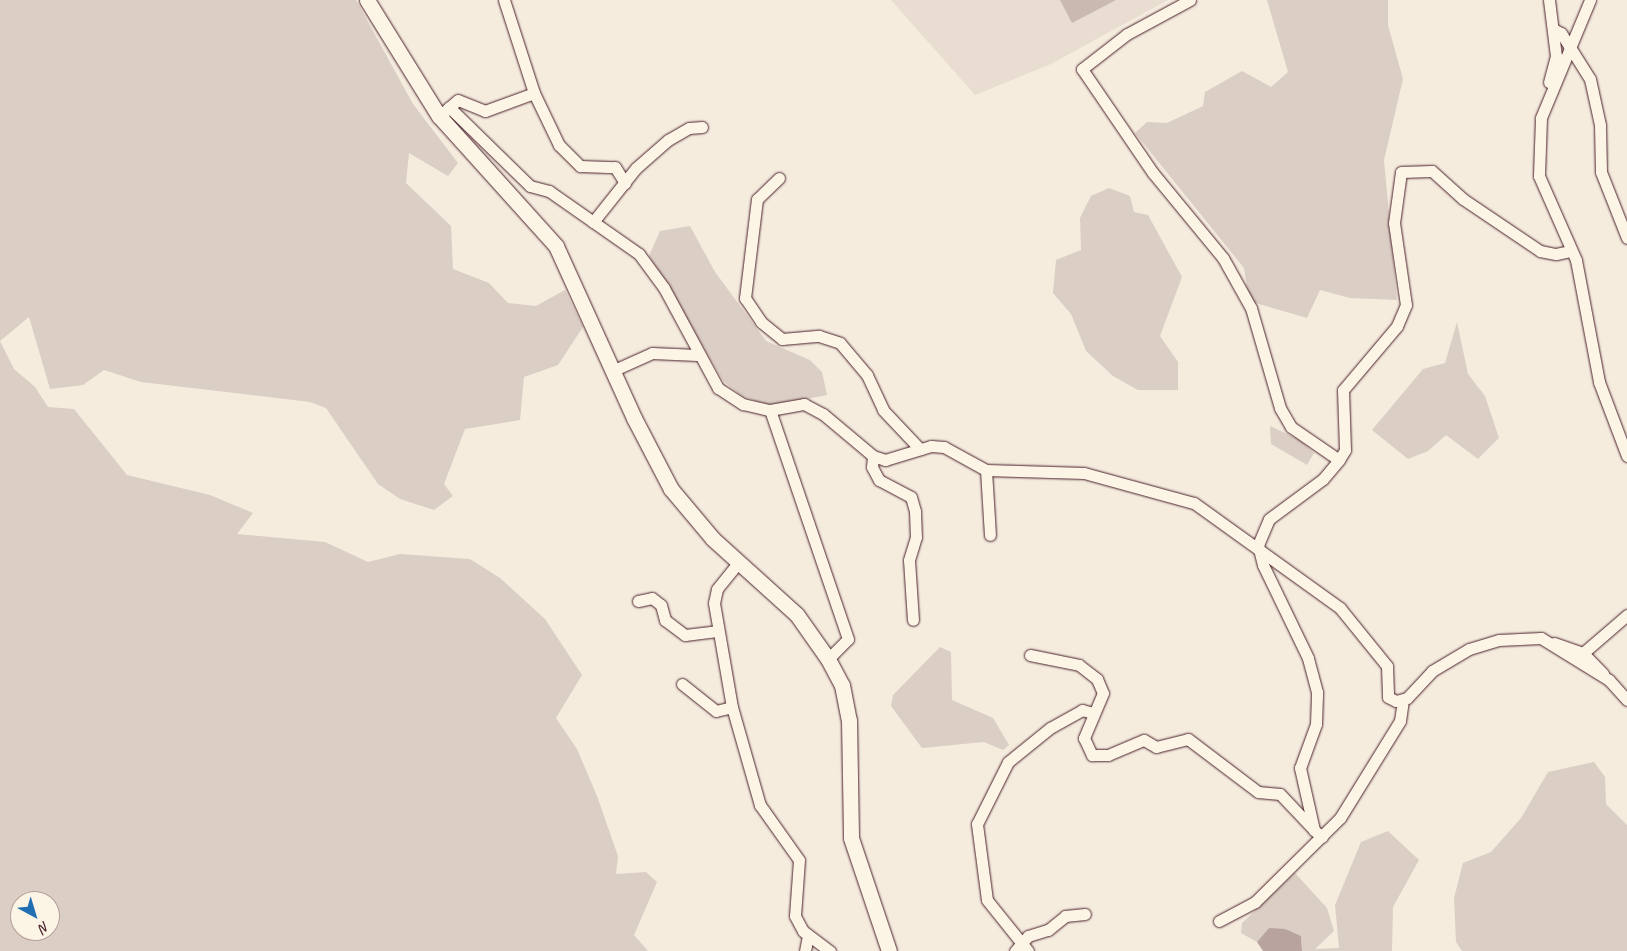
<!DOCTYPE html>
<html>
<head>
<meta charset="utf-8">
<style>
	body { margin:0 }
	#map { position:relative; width:1627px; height:951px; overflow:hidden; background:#f5ecde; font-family:Caveat,sans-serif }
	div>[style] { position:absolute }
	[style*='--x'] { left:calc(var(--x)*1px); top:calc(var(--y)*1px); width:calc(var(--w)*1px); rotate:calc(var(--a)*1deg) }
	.built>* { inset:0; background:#e8ddd0 }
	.green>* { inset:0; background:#dbcec4 }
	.water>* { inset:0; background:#b8a39e }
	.building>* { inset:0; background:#cab9b1 }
	.roads { filter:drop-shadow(0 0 1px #4a1f2b) drop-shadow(0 0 1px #4a1f2b) }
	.minor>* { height:11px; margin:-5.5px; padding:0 5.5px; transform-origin:5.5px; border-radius:5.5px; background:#fcf5e5 }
	.tertiary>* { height:15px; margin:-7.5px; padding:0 7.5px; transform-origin:7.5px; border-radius:7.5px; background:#fcf5e5 }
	span { translate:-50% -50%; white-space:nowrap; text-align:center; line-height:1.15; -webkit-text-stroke:5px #fcf5e5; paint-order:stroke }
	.north { position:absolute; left:10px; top:891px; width:50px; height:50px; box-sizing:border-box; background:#fcf5e5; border:1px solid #b59f9b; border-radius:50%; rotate:141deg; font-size:14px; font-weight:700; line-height:20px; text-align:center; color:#4a1f2b }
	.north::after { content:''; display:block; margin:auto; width:18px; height:22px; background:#1f6fb2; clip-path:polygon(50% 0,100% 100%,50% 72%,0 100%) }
</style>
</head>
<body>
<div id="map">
	<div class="built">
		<i style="clip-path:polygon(891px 0,1168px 0,1051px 64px,975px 95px)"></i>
	</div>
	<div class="green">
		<i style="clip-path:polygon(evenodd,0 0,356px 0,413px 104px,458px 163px,448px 176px,409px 153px,406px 183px,451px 226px,453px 269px,489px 283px,508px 303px,536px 306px,565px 290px,583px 327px,558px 365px,524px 377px,520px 420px,465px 429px,444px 484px,453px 496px,434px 510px,400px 499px,378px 484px,326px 408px,310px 402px,141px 382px,104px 370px,83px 385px,50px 389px,29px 317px,0 341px,14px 369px,35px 387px,48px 407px,74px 409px,127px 475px,210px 495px,253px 513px,237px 534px,325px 542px,368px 562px,400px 554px,470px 559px,500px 578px,545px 619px,582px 675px,556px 718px,577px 749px,597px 796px,618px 856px,616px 874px,646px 872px,657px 882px,634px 935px,648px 951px,0 951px,0 0,20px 901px,50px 901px,50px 931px,20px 931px,20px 901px)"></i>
		<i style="clip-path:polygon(1267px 0,1388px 0,1388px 25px,1403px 79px,1384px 160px,1397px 300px,1350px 298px,1320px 290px,1307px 318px,1249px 301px,1244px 268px,1135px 133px,1147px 122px,1167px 123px,1203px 106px,1205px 92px,1242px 71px,1271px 87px,1288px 72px)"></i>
		<i style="clip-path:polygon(1109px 188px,1130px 196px,1134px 212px,1148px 215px,1182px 277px,1160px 336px,1178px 362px,1178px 390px,1138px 390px,1113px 376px,1086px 351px,1071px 314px,1053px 293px,1056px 260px,1081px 250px,1080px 218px,1091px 196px)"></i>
		<i style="clip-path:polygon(690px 226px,715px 272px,766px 341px,810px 360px,822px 372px,827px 395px,769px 406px,742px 396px,724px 382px,649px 256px,660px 231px)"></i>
		<i style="clip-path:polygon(1457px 322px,1468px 374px,1485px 396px,1499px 438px,1478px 459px,1446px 435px,1428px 451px,1408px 459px,1372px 430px,1423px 369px,1445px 363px)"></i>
		<i style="clip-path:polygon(1270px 426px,1300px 440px,1314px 453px,1307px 465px,1271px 444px)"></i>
		<i style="clip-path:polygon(940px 647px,951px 652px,952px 700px,993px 718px,1009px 745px,1003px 750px,984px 742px,922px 748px,891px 706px,893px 695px)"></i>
		<i style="clip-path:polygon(1594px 762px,1605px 777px,1606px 804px,1627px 825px,1627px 951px,1462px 951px,1456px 942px,1454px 898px,1463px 863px,1491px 852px,1521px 818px,1548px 772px)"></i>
		<i style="clip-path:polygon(1388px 831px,1419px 860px,1393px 907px,1392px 951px,1302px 951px,1301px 936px,1269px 928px,1257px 942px,1241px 933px,1242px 923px,1295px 873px,1327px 908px,1334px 931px,1315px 949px,1339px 948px,1335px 905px,1361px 842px)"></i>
	</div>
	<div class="water">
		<i style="clip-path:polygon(1269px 928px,1285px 929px,1301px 936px,1302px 951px,1263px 951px,1257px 942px)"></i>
	</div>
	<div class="building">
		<i style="clip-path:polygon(1060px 0,1116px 0,1072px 23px)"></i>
	</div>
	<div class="roads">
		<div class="minor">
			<i style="--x:504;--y:0;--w:98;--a:72.1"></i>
			<i style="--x:534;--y:93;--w:58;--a:64.3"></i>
			<i style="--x:559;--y:145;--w:30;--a:45"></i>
			<i style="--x:580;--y:166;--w:35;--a:2"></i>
			<i style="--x:615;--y:167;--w:19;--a:58"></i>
			<i style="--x:1190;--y:0;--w:72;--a:151.6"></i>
			<i style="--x:1127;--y:34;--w:57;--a:142.1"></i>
			<i style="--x:1082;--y:69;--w:126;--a:55.7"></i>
			<i style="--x:1153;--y:173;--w:110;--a:50.5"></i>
			<i style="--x:1223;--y:258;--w:57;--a:60.8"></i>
			<i style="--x:1251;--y:308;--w:104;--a:73.8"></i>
			<i style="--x:1280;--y:408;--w:22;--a:60"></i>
			<i style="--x:1291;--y:427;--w:58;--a:34.5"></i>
			<i style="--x:1549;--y:0;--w:56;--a:82.9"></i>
			<i style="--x:1556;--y:56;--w:27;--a:105"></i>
			<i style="--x:1590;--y:0;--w:128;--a:112.6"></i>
			<i style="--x:1541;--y:118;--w:58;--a:92"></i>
			<i style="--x:1539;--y:176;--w:92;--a:66.2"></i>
			<i style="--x:1576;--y:260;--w:124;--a:79.3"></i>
			<i style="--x:1599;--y:382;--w:79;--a:69.3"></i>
			<i style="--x:1553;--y:29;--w:9;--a:27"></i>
			<i style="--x:1561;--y:33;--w:54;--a:57.8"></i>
			<i style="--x:1590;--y:79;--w:47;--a:77.7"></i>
			<i style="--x:1600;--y:125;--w:47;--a:88.8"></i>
			<i style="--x:1601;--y:172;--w:71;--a:68.5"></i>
			<i style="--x:449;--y:107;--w:113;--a:44.3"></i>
			<i style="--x:530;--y:186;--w:20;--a:15"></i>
			<i style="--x:549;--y:191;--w:110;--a:35"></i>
			<i style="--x:639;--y:254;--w:42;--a:53.7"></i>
			<i style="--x:664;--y:288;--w:114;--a:61.6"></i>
			<i style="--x:718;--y:388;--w:30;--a:33"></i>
			<i style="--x:743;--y:404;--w:28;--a:13"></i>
			<i style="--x:444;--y:112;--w:18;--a:-41"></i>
			<i style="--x:458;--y:100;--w:29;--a:22"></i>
			<i style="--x:485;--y:111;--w:52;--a:-20.2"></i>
			<i style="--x:779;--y:178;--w:30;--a:136"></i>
			<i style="--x:757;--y:199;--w:100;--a:96.9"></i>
			<i style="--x:745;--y:298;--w:29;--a:56"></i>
			<i style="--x:761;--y:322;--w:27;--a:39"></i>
			<i style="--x:782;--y:339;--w:37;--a:-5"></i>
			<i style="--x:819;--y:336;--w:22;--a:18"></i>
			<i style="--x:840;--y:343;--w:42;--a:49.8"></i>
			<i style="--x:867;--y:375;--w:38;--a:65"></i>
			<i style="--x:883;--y:410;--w:54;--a:46.5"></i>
			<i style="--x:593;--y:222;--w:69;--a:-51.5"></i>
			<i style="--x:636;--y:168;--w:43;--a:-41.2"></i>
			<i style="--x:668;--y:140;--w:24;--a:-30"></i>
			<i style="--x:689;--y:128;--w:13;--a:-4"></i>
			<i style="--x:612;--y:371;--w:44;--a:-24.2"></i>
			<i style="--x:652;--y:353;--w:45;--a:2.5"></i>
			<i style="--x:873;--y:456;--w:11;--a:95"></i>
			<i style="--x:872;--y:467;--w:15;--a:62"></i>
			<i style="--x:879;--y:480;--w:36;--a:28"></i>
			<i style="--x:911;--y:497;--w:15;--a:74"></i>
			<i style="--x:915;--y:511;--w:26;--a:88"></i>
			<i style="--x:916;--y:537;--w:24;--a:107"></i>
			<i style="--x:909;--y:560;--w:60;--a:86.2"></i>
			<i style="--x:986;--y:470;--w:65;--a:86.5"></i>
			<i style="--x:738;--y:563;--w:33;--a:129"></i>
			<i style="--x:717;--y:589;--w:14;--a:102"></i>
			<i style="--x:714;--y:603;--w:106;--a:80.2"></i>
			<i style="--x:732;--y:707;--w:102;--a:74.1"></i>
			<i style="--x:760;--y:805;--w:67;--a:54.7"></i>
			<i style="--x:799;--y:860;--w:56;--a:94.1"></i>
			<i style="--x:795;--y:916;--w:17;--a:62"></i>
			<i style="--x:803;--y:931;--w:34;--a:37"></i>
			<i style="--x:638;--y:601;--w:14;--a:-12"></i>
			<i style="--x:652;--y:598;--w:11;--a:38"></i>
			<i style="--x:661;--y:605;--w:16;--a:75"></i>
			<i style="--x:665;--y:620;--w:25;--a:37"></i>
			<i style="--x:685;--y:635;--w:32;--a:-7"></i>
			<i style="--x:1554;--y:643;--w:31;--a:19"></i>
			<i style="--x:1583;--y:653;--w:29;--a:46"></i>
			<i style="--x:1583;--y:653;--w:58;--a:-40.8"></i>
			<i style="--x:1030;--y:655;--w:50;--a:11.5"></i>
			<i style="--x:1079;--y:665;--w:23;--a:38"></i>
			<i style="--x:1097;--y:679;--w:15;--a:67"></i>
			<i style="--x:1103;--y:693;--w:49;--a:112.9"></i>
			<i style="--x:1084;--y:738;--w:19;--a:65"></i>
			<i style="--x:1092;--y:755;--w:16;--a:0"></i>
			<i style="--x:1108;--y:755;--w:39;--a:-23"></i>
			<i style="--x:1144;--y:740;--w:14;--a:30"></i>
			<i style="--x:1156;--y:747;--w:33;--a:-14"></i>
			<i style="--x:1188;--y:739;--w:88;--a:37.1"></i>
			<i style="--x:1258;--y:792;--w:22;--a:5"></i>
			<i style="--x:1280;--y:794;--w:50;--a:46.6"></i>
			<i style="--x:828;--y:659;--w:28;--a:-45"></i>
			<i style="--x:848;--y:639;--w:242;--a:-108.8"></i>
			<i style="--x:770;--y:410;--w:35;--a:-10"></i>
			<i style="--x:804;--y:404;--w:21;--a:28"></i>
			<i style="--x:823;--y:414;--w:65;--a:40"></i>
			<i style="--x:873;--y:456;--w:13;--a:18"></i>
			<i style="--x:885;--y:460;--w:48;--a:-16.9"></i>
			<i style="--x:931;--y:446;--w:13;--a:4"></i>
			<i style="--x:944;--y:447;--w:48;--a:28.7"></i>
			<i style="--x:986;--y:470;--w:98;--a:1.8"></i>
			<i style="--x:1084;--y:473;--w:114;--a:15.3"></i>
			<i style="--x:1194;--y:503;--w:180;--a:35.7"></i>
			<i style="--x:1340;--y:608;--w:75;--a:51"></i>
			<i style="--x:1387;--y:666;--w:31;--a:88"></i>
			<i style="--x:1388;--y:697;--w:9;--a:27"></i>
			<i style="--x:1396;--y:701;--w:11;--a:-15"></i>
			<i style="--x:1407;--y:698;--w:37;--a:-47"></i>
			<i style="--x:1432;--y:671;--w:43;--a:-30.7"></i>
			<i style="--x:1469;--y:649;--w:31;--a:-17"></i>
			<i style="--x:1499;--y:640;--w:42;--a:-2.7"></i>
			<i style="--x:1541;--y:638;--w:80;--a:31.7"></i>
			<i style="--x:1609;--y:680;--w:27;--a:48"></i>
			<i style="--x:682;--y:684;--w:43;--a:38.5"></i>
			<i style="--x:716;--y:711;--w:16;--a:-14"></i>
			<i style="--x:1322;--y:837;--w:11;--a:-139"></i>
			<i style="--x:1314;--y:830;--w:64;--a:-102.7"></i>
			<i style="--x:1300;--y:768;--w:47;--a:-70"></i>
			<i style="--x:1316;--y:724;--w:32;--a:-88"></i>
			<i style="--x:1317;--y:692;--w:35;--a:-105"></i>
			<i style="--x:1308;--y:658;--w:103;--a:-115.8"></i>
			<i style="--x:1263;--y:565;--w:21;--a:-104"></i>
			<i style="--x:1258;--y:545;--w:28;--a:-67"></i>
			<i style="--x:1269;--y:519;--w:67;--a:-36.5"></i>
			<i style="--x:1323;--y:479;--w:25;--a:-50"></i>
			<i style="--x:1339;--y:460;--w:12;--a:-59"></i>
			<i style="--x:1345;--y:450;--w:60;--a:-91.9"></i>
			<i style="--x:1343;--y:390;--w:84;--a:-49.8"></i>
			<i style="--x:1397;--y:326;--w:23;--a:-67"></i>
			<i style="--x:1406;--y:305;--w:83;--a:-98.3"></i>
			<i style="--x:1394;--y:223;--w:51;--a:-82.2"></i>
			<i style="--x:1401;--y:172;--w:31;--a:-2"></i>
			<i style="--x:1432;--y:171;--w:42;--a:42.1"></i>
			<i style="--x:1463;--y:199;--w:93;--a:34"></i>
			<i style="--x:1540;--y:251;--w:16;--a:11"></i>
			<i style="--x:1556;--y:254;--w:14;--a:-12"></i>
			<i style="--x:1219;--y:921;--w:41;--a:-27.8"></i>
			<i style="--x:1255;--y:902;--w:120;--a:-44.7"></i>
			<i style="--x:1340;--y:818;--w:114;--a:-58.3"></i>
			<i style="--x:1400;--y:721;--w:21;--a:-82"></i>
			<i style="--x:805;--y:951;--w:16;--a:-79"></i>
			<i style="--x:1015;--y:951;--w:20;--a:-49"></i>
			<i style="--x:1028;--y:936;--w:21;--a:-17"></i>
			<i style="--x:1048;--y:930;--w:22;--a:-39"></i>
			<i style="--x:1065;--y:916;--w:20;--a:-6"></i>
			<i style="--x:1028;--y:951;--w:65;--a:-128.8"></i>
			<i style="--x:987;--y:900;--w:77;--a:-97.5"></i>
			<i style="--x:977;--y:824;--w:69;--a:-63.4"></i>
			<i style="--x:1008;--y:762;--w:54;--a:-39"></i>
			<i style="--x:1050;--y:728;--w:37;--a:-29"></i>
			<i style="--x:1082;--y:710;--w:11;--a:15"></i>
		</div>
		<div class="tertiary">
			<i style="--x:367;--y:0;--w:137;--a:58.2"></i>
			<i style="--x:439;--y:116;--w:175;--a:48"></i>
			<i style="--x:556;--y:246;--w:189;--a:65.6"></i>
			<i style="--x:634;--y:418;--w:80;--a:62.5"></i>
			<i style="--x:671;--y:489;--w:65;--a:50"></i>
			<i style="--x:713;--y:539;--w:113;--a:42.1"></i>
			<i style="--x:797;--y:615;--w:54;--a:54.8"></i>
			<i style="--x:828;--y:659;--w:30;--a:62"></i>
			<i style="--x:842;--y:685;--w:36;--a:79"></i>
			<i style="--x:849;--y:720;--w:118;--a:89"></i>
			<i style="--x:851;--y:838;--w:119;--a:71.4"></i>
		</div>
	</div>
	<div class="north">N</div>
</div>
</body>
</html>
